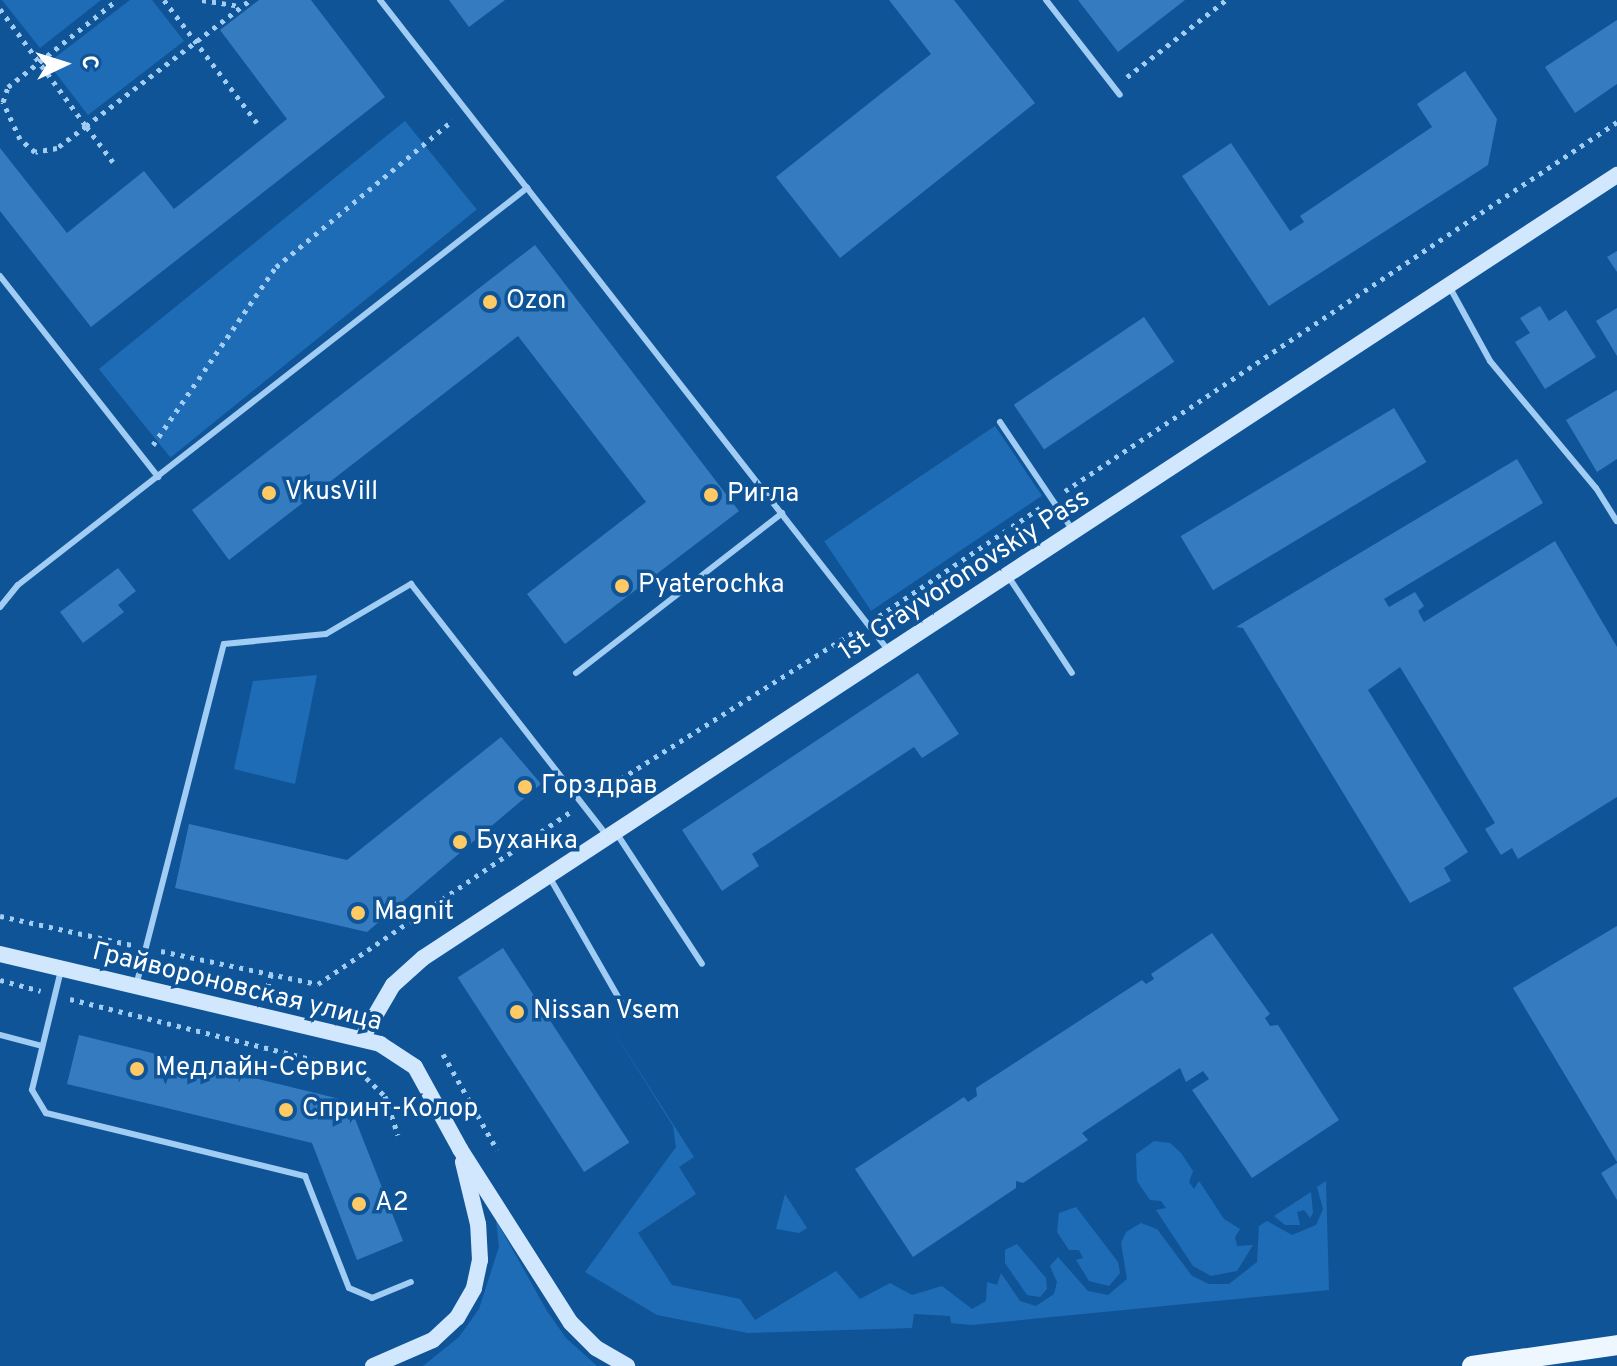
<!DOCTYPE html>
<html>
<head>
<meta charset="utf-8">
<style>
	body { margin:0 }
	#map { position:relative; width:1617px; height:1366px; overflow:hidden; background:#105498; font-family:Overpass,sans-serif }
	div>[style] { position:absolute }
	[style*='--x'] { left:calc(var(--x)*1px); top:calc(var(--y)*1px); width:calc(var(--w)*1px); rotate:calc(var(--a)*1deg) }
	.green>* { inset:0; background:#1f6cb6; transform-origin:0 0 }
	.building>* { inset:0; background:#347bbf; transform-origin:0 0 }
	.path>* { height:5px; margin-top:-2.5px; transform-origin:0; background:repeating-linear-gradient(90deg,#a1ccf4 0 4px,transparent 0 10px) }
	.service>* { height:6px; margin:-3px; padding:0 3px; transform-origin:3px; border-radius:3px; background:#a1ccf4 }
	.secondary>* { height:16px; margin:-8px; padding:0 8px; transform-origin:8px; border-radius:8px; background:#d1e7fd }
	.primary>* { height:20px; margin:-10px; padding:0 10px; transform-origin:10px; border-radius:10px; background:#eef6ff }
	.dots>* { width:22px; height:22px; translate:-50% -50%; box-sizing:border-box; border:4px solid #105498; border-radius:50% }
	span { translate:-50% -50%; white-space:nowrap; text-align:center; line-height:1.15; -webkit-text-stroke:7px #105498; paint-order:stroke }
	.poi-label { font-size:26px; color:#fff }
	.left { translate:0 -50%; text-align:left }
	.street-label { font-size:26px; color:#fff }
	.north { position:absolute; left:24px; top:24px; width:80px; height:80px; -webkit-text-stroke:6px #105498; paint-order:stroke; rotate:86deg; font-size:22px; font-weight:700; line-height:32px; text-align:center; color:#fff }
	.north::after { content:''; display:block; margin:auto; width:28px; height:36px; background:#fff; clip-path:polygon(50% 0,100% 100%,50% 72%,0 100%) }
</style>
</head>
<body>
<div id="map">
	<div class="green">
		<i style="clip-path:polygon(2px 0,101px 0,40px 48px)"></i>
		<i style="clip-path:polygon(130px 0,152px 0,184px 41px,88px 115px,48px 63px)"></i>
		<i style="left:405px;top:121px;width:114px;height:394px;rotate:51deg"></i>
		<i style="left:995px;top:426px;width:84px;height:206px;rotate:56deg"></i>
		<i style="clip-path:polygon(317px 675px,295px 784px,234px 769px,253px 681px)"></i>
		<i style="clip-path:polygon(604px 1016px,694px 1157px,679px 1167px,696px 1194px,638px 1233px,672px 1285px,740px 1299px,755px 1320px,836px 1271px,860px 1299px,890px 1283px,912px 1295px,942px 1286px,972px 1309px,986px 1301px,987px 1282px,997px 1285px,1001px 1273px,1020px 1301px,1036px 1306px,1054px 1294px,1057px 1282px,1050px 1266px,1058px 1257px,1088px 1291px,1108px 1295px,1127px 1279px,1121px 1243px,1126px 1232px,1141px 1223px,1157px 1229px,1192px 1276px,1209px 1284px,1229px 1284px,1257px 1262px,1259px 1226px,1267px 1221px,1292px 1235px,1316px 1225px,1323px 1209px,1317px 1187px,1326px 1181px,1329px 1290px,971px 1325px,951px 1323px,950px 1316px,914px 1314px,912px 1328px,748px 1333px,657px 1315px,585px 1272px,676px 1147px,673px 1126px)"></i>
		<i style="clip-path:polygon(1154px 1141px,1170px 1143px,1181px 1153px,1193px 1171px,1189px 1182px,1194px 1189px,1199px 1181px,1224px 1219px,1240px 1229px,1235px 1237px,1237px 1246px,1253px 1245px,1237px 1271px,1211px 1276px,1193px 1266px,1156px 1210px,1166px 1208px,1161px 1201px,1150px 1200px,1137px 1181px,1136px 1154px)"></i>
		<i style="clip-path:polygon(1311px 1192px,1313px 1213px,1310px 1218px,1304px 1210px,1297px 1212px,1300px 1225px,1285px 1225px,1274px 1216px)"></i>
		<i style="clip-path:polygon(785px 1194px,807px 1228px,799px 1233px,776px 1229px)"></i>
		<i style="clip-path:polygon(1076px 1207px,1118px 1262px,1120px 1273px,1109px 1286px,1089px 1281px,1076px 1260px,1083px 1258px,1079px 1250px,1069px 1250px,1057px 1232px,1059px 1213px)"></i>
		<i style="clip-path:polygon(496px 1220px,547px 1311px,566px 1338px,597px 1366px,423px 1366px,459px 1337px,479px 1309px,499px 1247px)"></i>
		<i style="clip-path:polygon(1017px 1244px,1046px 1278px,1047px 1289px,1040px 1297px,1027px 1295px,1005px 1263px,1005px 1250px)"></i>
	</div>
	<div class="building">
		<i style="clip-path:polygon(259px 0,311px 0,385px 97px,91px 327px,0 211px,0 148px,67px 233px,144px 171px,174px 209px,287px 119px,220px 30px)"></i>
		<i style="clip-path:polygon(449px 0,505px 0,469px 27px)"></i>
		<i style="clip-path:polygon(889px 0,954px 0,1035px 103px,840px 258px,776px 177px,931px 54px)"></i>
		<i style="clip-path:polygon(1078px 0,1185px 0,1118px 52px)"></i>
		<i style="clip-path:polygon(1617px 20px,1617px 84px,1575px 113px,1545px 67px)"></i>
		<i style="clip-path:polygon(1465px 71px,1497px 119px,1488px 165px,1269px 306px,1182px 176px,1231px 143px,1290px 231px,1304px 222px,1300px 216px,1432px 127px,1417px 104px)"></i>
		<i style="clip-path:polygon(535px 245px,739px 511px,565px 644px,527px 594px,646px 502px,518px 336px,229px 560px,192px 510px)"></i>
		<i style="clip-path:polygon(1617px 251px,1617px 272px,1607px 257px)"></i>
		<i style="clip-path:polygon(1540px 306px,1549px 321px,1566px 310px,1596px 357px,1545px 389px,1515px 342px,1530px 333px,1520px 318px)"></i>
		<i style="clip-path:polygon(1617px 308px,1617px 356px,1596px 321px)"></i>
		<i style="left:1144px;top:317px;width:54px;height:157px;rotate:56deg"></i>
		<i style="clip-path:polygon(1617px 390px,1617px 459px,1597px 472px,1566px 420px)"></i>
		<i style="left:1394px;top:408px;width:63px;height:249px;rotate:59deg"></i>
		<i style="clip-path:polygon(1517px 459px,1543px 503px,1384px 599px,1389px 607px,1415px 592px,1424px 606px,1418px 611px,1424px 622px,1555px 541px,1617px 647px,1617px 797px,1518px 859px,1512px 848px,1501px 855px,1485px 829px,1495px 823px,1400px 667px,1368px 690px,1468px 852px,1444px 868px,1451px 881px,1410px 903px,1243px 628px,1236px 627px)"></i>
		<i style="clip-path:polygon(118px 568px,136px 591px,118px 605px,124px 612px,83px 643px,60px 612px)"></i>
		<i style="clip-path:polygon(918px 673px,959px 734px,922px 758px,914px 747px,752px 854px,759px 866px,722px 891px,682px 830px)"></i>
		<i style="clip-path:polygon(501px 737px,541px 784px,367px 932px,175px 888px,189px 824px,347px 860px)"></i>
		<i style="clip-path:polygon(1617px 926px,1617px 1162px,1513px 988px)"></i>
		<i style="clip-path:polygon(1212px 933px,1270px 1014px,1265px 1018px,1270px 1026px,1278px 1025px,1339px 1120px,1252px 1178px,1192px 1090px,1209px 1079px,1203px 1071px,1186px 1082px,1180px 1068px,1082px 1133px,1088px 1140px,1023px 1183px,1016px 1181px,1016px 1188px,913px 1257px,855px 1169px,964px 1097px,968px 1102px,977px 1096px,976px 1088px,1142px 980px,1146px 984px,1154px 979px,1151px 974px)"></i>
		<i style="left:503px;top:948px;width:232px;height:54px;rotate:57deg"></i>
		<i style="clip-path:polygon(79px 1035px,348px 1101px,403px 1241px,357px 1260px,312px 1143px,67px 1084px)"></i>
		<i style="clip-path:polygon(1617px 1163px,1617px 1200px,1601px 1173px)"></i>
	</div>
	<div class="path">
		<i style="--x:164;--y:0;--w:154;--a:52.9"></i>
		<i style="--x:202;--y:0;--w:36;--a:9"></i>
		<i style="--x:0;--y:9;--w:145;--a:53.7"></i>
		<i style="--x:86;--y:126;--w:207;--a:-37.5"></i>
		<i style="--x:1127;--y:77;--w:125;--a:-37.9"></i>
		<i style="--x:113;--y:162;--w:45;--a:-126.9"></i>
		<i style="--x:86;--y:126;--w:36;--a:143"></i>
		<i style="--x:57;--y:148;--w:22;--a:170"></i>
		<i style="--x:35;--y:152;--w:20;--a:-139"></i>
		<i style="--x:20;--y:139;--w:41;--a:-114.7"></i>
		<i style="--x:3;--y:102;--w:16;--a:-72"></i>
		<i style="--x:8;--y:87;--w:139;--a:-38.6"></i>
		<i style="--x:153;--y:445;--w:216;--a:-55.4"></i>
		<i style="--x:276;--y:267;--w:230;--a:-39.7"></i>
		<i style="--x:1065;--y:491;--w:664;--a:-33.76"></i>
		<i style="--x:879;--y:616;--w:194;--a:-33.9"></i>
		<i style="--x:595;--y:795;--w:306;--a:-32.2"></i>
		<i style="--x:0;--y:916;--w:135;--a:12.4"></i>
		<i style="--x:161;--y:951;--w:160;--a:11.9"></i>
		<i style="--x:318;--y:984;--w:305;--a:-34.3"></i>
		<i style="--x:0;--y:980;--w:42;--a:15"></i>
		<i style="--x:265;--y:997;--w:24;--a:-75"></i>
		<i style="--x:70;--y:999;--w:298;--a:14"></i>
		<i style="--x:359;--y:1071;--w:36;--a:44"></i>
		<i style="--x:385;--y:1096;--w:41;--a:71.6"></i>
		<i style="--x:443;--y:1054;--w:110;--a:60.6"></i>
	</div>
	<div class="service">
		<i style="--x:380;--y:0;--w:239;--a:52"></i>
		<i style="--x:1046;--y:0;--w:120;--a:52.1"></i>
		<i style="--x:0;--y:276;--w:256;--a:51.8"></i>
		<i style="--x:1449;--y:286;--w:85;--a:61.3"></i>
		<i style="--x:1490;--y:361;--w:165;--a:50.2"></i>
		<i style="--x:1596;--y:488;--w:39;--a:58"></i>
		<i style="--x:1000;--y:422;--w:129;--a:56.1"></i>
		<i style="--x:1008;--y:576;--w:116;--a:56.6"></i>
		<i style="--x:0;--y:607;--w:28;--a:-51"></i>
		<i style="--x:18;--y:585;--w:646;--a:-37.95"></i>
		<i style="--x:527;--y:188;--w:586;--a:52"></i>
		<i style="--x:576;--y:673;--w:261;--a:-37.8"></i>
		<i style="--x:617;--y:834;--w:155;--a:56.8"></i>
		<i style="--x:550;--y:878;--w:157;--a:60.2"></i>
		<i style="--x:61;--y:970;--w:123;--a:103.6"></i>
		<i style="--x:32;--y:1090;--w:27;--a:59"></i>
		<i style="--x:46;--y:1113;--w:267;--a:13.7"></i>
		<i style="--x:305;--y:1176;--w:120;--a:68.6"></i>
		<i style="--x:349;--y:1288;--w:25;--a:23"></i>
		<i style="--x:372;--y:1298;--w:42;--a:-22.3"></i>
		<i style="--x:136;--y:986;--w:353;--a:-75.6"></i>
		<i style="--x:224;--y:644;--w:102;--a:-5.6"></i>
		<i style="--x:326;--y:634;--w:99;--a:-30.5"></i>
		<i style="--x:411;--y:584;--w:319;--a:52.1"></i>
		<i style="--x:0;--y:1035;--w:43;--a:14.7"></i>
	</div>
	<div class="secondary">
		<i style="--x:0;--y:954;--w:391;--a:13.3"></i>
		<i style="--x:380;--y:1044;--w:42;--a:33.3"></i>
		<i style="--x:415;--y:1067;--w:94;--a:61.2"></i>
		<i style="--x:460;--y:1149;--w:206;--a:57.5"></i>
		<i style="--x:571;--y:1323;--w:35;--a:45"></i>
		<i style="--x:596;--y:1348;--w:36;--a:30"></i>
		<i style="--x:362;--y:1038;--w:61;--a:-59.7"></i>
		<i style="--x:393;--y:985;--w:40;--a:-42"></i>
		<i style="--x:423;--y:958;--w:1428;--a:-33.26"></i>
		<i style="--x:373;--y:1366;--w:65;--a:-23.4"></i>
		<i style="--x:433;--y:1340;--w:33;--a:-43"></i>
		<i style="--x:457;--y:1318;--w:34;--a:-60"></i>
		<i style="--x:474;--y:1288;--w:29;--a:-78"></i>
		<i style="--x:480;--y:1260;--w:36;--a:-93"></i>
		<i style="--x:478;--y:1224;--w:64;--a:-103.6"></i>
	</div>
	<div class="primary">
		<i style="--x:1472;--y:1366;--w:147;--a:-8.2"></i>
	</div>
	<div class="dots">
		<i style="left:490px;top:302px;background:#ffc964"></i>
		<i style="left:269px;top:493px;background:#ffc964"></i>
		<i style="left:711px;top:495px;background:#ffc964"></i>
		<i style="left:622px;top:586px;background:#ffc964"></i>
		<i style="left:525px;top:787px;background:#ffc964"></i>
		<i style="left:460px;top:842px;background:#ffc964"></i>
		<i style="left:358px;top:913px;background:#ffc964"></i>
		<i style="left:517px;top:1012px;background:#ffc964"></i>
		<i style="left:137px;top:1069px;background:#ffc964"></i>
		<i style="left:286px;top:1110px;background:#ffc964"></i>
		<i style="left:359px;top:1204px;background:#ffc964"></i>
	</div>
	<div class="poi-label">
		<span class="left" style="left:506px;top:302px">Ozon</span>
		<span class="left" style="left:285px;top:493px">VkusVill</span>
		<span class="left" style="left:727px;top:495px">Ригла</span>
		<span class="left" style="left:638px;top:586px">Pyaterochka</span>
		<span class="left" style="left:541px;top:787px">Горздрав</span>
		<span class="left" style="left:476px;top:842px">Буханка</span>
		<span class="left" style="left:374px;top:913px">Magnit</span>
		<span class="left" style="left:533px;top:1012px">Nissan Vsem</span>
		<span class="left" style="left:155px;top:1069px">Медлайн-Сервис</span>
		<span class="left" style="left:302px;top:1110px">Спринт-Колор</span>
		<span class="left" style="left:375px;top:1204px">A2</span>
	</div>
	<div class="street-label">
		<span style="left:965px;top:576px;rotate:-33deg">1st Grayvoronovskiy Pass</span>
		<span style="left:237px;top:988px;rotate:14deg">Грайвороновская улица</span>
	</div>
	<div class="north">С</div>
</div>
</body>
</html>
